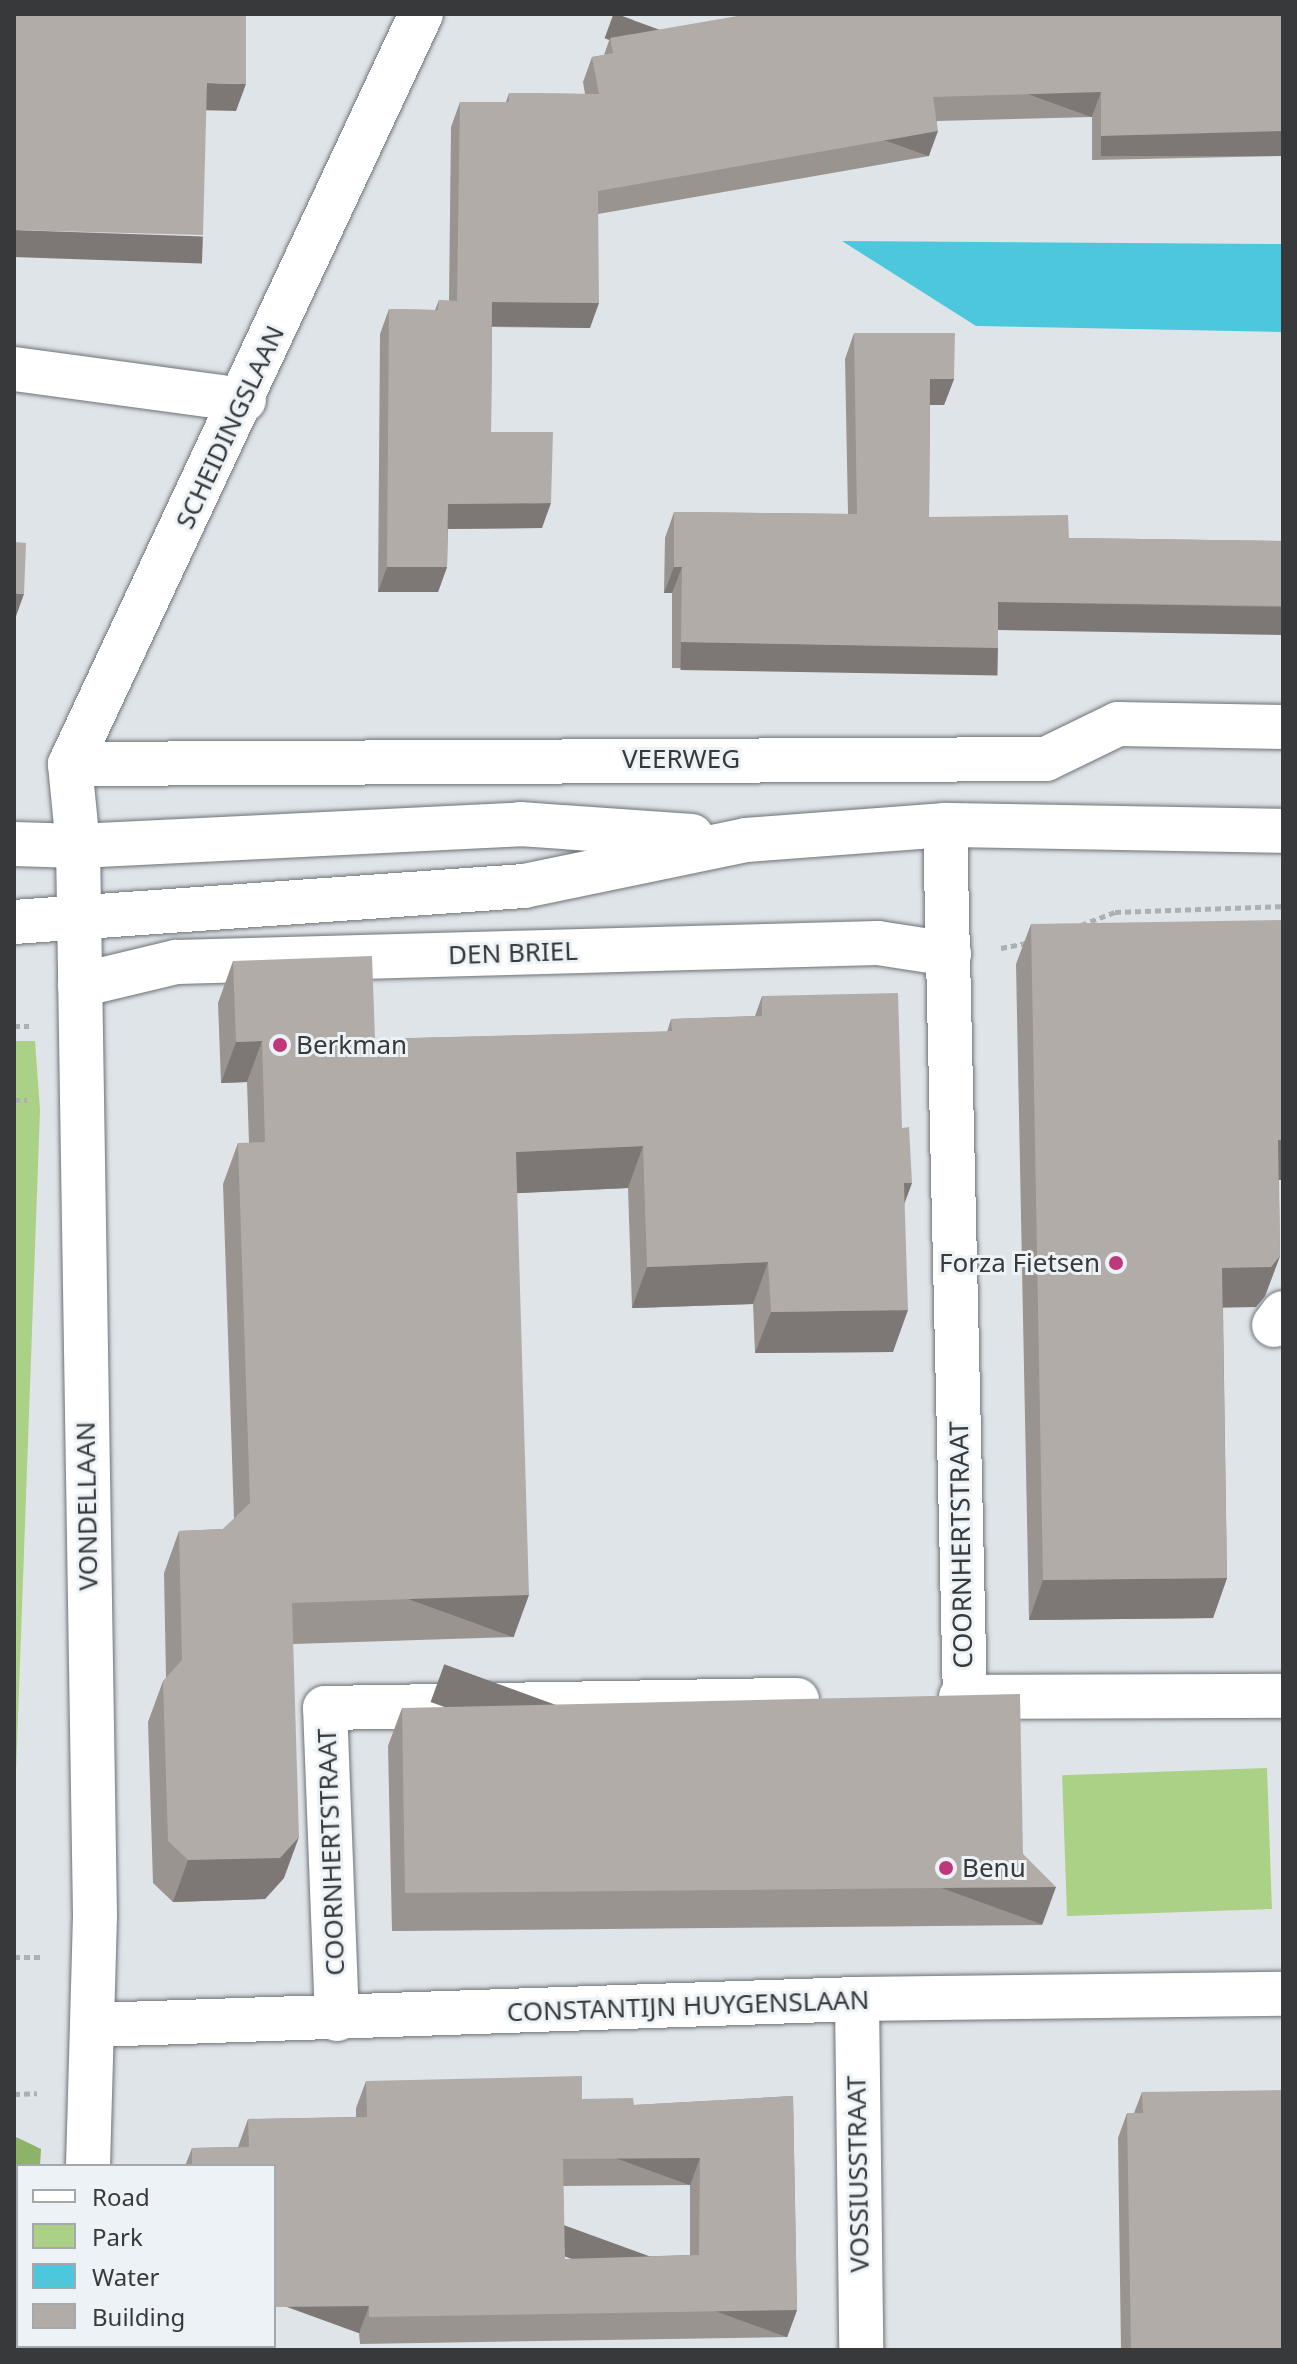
<!DOCTYPE html>
<html>
<head>
<meta charset="utf-8">
<style>
	body { margin:0 }
	#map { position:relative; width:1297px; height:2364px; overflow:hidden; background:#dfe4e9; font-family:"Noto Sans",sans-serif }
	div>[style] { position:absolute }
	[style*='--x'] { left:calc(var(--x)*1px); top:calc(var(--y)*1px); width:calc(var(--w)*1px); rotate:calc(var(--a)*1deg) }
	.green>* { inset:0; background:#aad186; transform-origin:0 0 }
	.forest>* { inset:0; background:#8cb367 }
	.water>* { inset:0; background:#4cc7dc }
	.path>* { height:5px; margin-top:-2.5px; transform-origin:0; background:repeating-linear-gradient(90deg,#acb0b4 0 6px,transparent 0 10px) }
	.roads { filter:drop-shadow(0 0 2px #6e7277) drop-shadow(0 0 2px #6e7277) }
	.street>* { height:44px; margin:-22px; padding:0 22px; transform-origin:22px; border-radius:22px; background:#fff }
	.secondary>* { height:44px; margin:-22px; padding:0 22px; transform-origin:22px; border-radius:22px; background:#fff }
	.wall>* { inset:0; background:#999490 }
	.shaded-wall>* { inset:0; background:#7d7876; transform-origin:0 0 }
	.building>* { inset:0; background:#b2aca8 }
	.dots>* { width:22px; height:22px; translate:-50% -50%; box-sizing:border-box; border:4px solid #edf2f6; border-radius:50% }
	span { translate:-50% -50%; white-space:nowrap; text-align:center; line-height:1.15; -webkit-text-stroke:6px #edf2f6; paint-order:stroke }
	.street-label { font-size:26px; color:#37393b }
	.poi-label { font-size:26px; color:#37393b }
	.left { translate:0 -50%; text-align:left }
	.right { translate:-100% -50%; text-align:right }
	.frame { position:absolute; inset:0; border:16px solid #37393b; pointer-events:none }
	.legend { position:absolute; left:16px; top:2164px; width:260px; height:184px; box-sizing:border-box; background:#edf2f6; border:2px solid #a4a8ab; margin:0; padding:10px 14px; list-style:none; font-size:24px; color:#37393b }
	.legend li { display:flex; align-items:center; gap:16px; height:40px }
	.legend b { width:40px; border:2px solid #a4a8ab }
</style>
</head>
<body>
<div id="map">
	<div class="green">
		<i style="clip-path:polygon(14px 1041px,35px 1041px,40px 1110px,14px 1828px)"></i>
		<i style="left:1267px;top:1768px;width:141px;height:205px;rotate:88deg"></i>
	</div>
	<div class="forest">
		<i style="clip-path:polygon(14px 2136px,41px 2149px,40px 2166px,18px 2166px,18px 2346px,36px 2350px,14px 2350px)"></i>
	</div>
	<div class="water">
		<i style="clip-path:polygon(842px 241px,1283px 244px,1283px 332px,976px 326px)"></i>
	</div>
	<div class="path">
		<i style="--x:1081;--y:925;--w:36;--a:-21"></i>
		<i style="--x:1115;--y:912;--w:168;--a:-2"></i>
		<i style="--x:1001;--y:948;--w:26;--a:-11"></i>
		<i style="--x:14;--y:1026;--w:15;--a:0"></i>
		<i style="--x:14;--y:1100;--w:13;--a:0"></i>
		<i style="--x:14;--y:1957;--w:27;--a:0"></i>
		<i style="--x:14;--y:2094;--w:23;--a:-2"></i>
	</div>
	<div class="roads">
		<div class="street">
			<i style="--x:14;--y:369;--w:232;--a:7.7"></i>
			<i style="--x:70;--y:764;--w:976;--a:-0.29"></i>
			<i style="--x:1046;--y:759;--w:80;--a:-25.9"></i>
			<i style="--x:1118;--y:724;--w:165;--a:1"></i>
			<i style="--x:945;--y:825;--w:872;--a:88.69"></i>
			<i style="--x:80;--y:985;--w:99;--a:-13.5"></i>
			<i style="--x:176;--y:962;--w:702;--a:-1.55"></i>
			<i style="--x:878;--y:943;--w:72;--a:8.8"></i>
			<i style="--x:1274;--y:1325;--w:15;--a:-53"></i>
			<i style="--x:961;--y:1697;--w:322;--a:-0.2"></i>
			<i style="--x:857;--y:1999;--w:351;--a:89.3"></i>
			<i style="--x:337;--y:2019;--w:311;--a:-92.2"></i>
			<i style="--x:325;--y:1708;--w:472;--a:-1"></i>
			<i style="--x:94;--y:2025;--w:763;--a:-1.95"></i>
			<i style="--x:857;--y:1999;--w:426;--a:-0.7"></i>
			<i style="--x:88;--y:2166;--w:250;--a:-88.4"></i>
			<i style="--x:95;--y:1916;--w:1070;--a:-90.91"></i>
			<i style="--x:78;--y:846;--w:82;--a:-95.6"></i>
			<i style="--x:70;--y:764;--w:828;--a:-64.92"></i>
			<i style="--x:80;--y:2350;--w:4;--a:-90"></i>
		</div>
		<div class="secondary">
			<i style="--x:14;--y:844;--w:64;--a:1.8"></i>
			<i style="--x:78;--y:846;--w:443;--a:-2.8"></i>
			<i style="--x:520;--y:824;--w:172;--a:4"></i>
			<i style="--x:14;--y:922;--w:511;--a:-4.04"></i>
			<i style="--x:524;--y:886;--w:227;--a:-11.7"></i>
			<i style="--x:746;--y:840;--w:200;--a:-4.3"></i>
			<i style="--x:945;--y:825;--w:338;--a:1"></i>
		</div>
	</div>
	<div class="wall">
		<i style="clip-path:polygon(1283px 14px,1283px 156px,1092px 160px,1092px 117px,937px 121px,929px 156px,598px 214px,590px 328px,492px 327px,491px 432px,542px 528px,448px 529px,447px 567px,438px 592px,378px 592px,380px 334px,389px 309px,435px 310px,439px 300px,449px 301px,451px 127px,460px 102px,506px 102px,509px 93px,585px 94px,583px 82px,592px 57px,604px 55px,610px 38px)"></i>
		<i style="clip-path:polygon(854px 333px,954px 379px,944px 405px,930px 405px,929px 517px,1069px 538px,1283px 541px,1283px 632px,998px 628px,988px 674px,672px 668px,672px 593px,664px 593px,665px 538px,674px 512px,848px 514px,845px 359px)"></i>
		<i style="clip-path:polygon(1031px 924px,1279px 1180px,1280px 1256px,1265px 1296px,1256px 1307px,1223px 1307px,1227px 1578px,1213px 1618px,1029px 1620px,1016px 964px)"></i>
		<i style="clip-path:polygon(233px 961px,375px 1039px,667px 1032px,671px 1019px,755px 1016px,762px 996px,904px 1203px,893px 1352px,755px 1353px,753px 1304px,632px 1308px,628px 1188px,517px 1193px,514px 1637px,293px 1644px,284px 1878px,265px 1899px,173px 1902px,153px 1883px,148px 1722px,163px 1681px,166px 1678px,164px 1573px,179px 1531px,223px 1529px,234px 1519px,223px 1184px,238px 1143px,249px 1143px,247px 1082px,221px 1083px,218px 1003px)"></i>
		<i style="clip-path:polygon(402px 1708px,1023px 1854px,1042px 1925px,392px 1931px,388px 1746px)"></i>
		<i style="clip-path:polygon(evenodd,366px 2081px,582px 2099px,634px 2105px,793px 2096px,797px 2310px,787px 2337px,360px 2344px,359px 2333px,274px 2166px,185px 2166px,192px 2148px,238px 2147px,248px 2119px,356px 2117px,356px 2108px,366px 2081px,690px 2185px,690px 2255px,565px 2259px,563px 2186px,690px 2185px)"></i>
		<i style="clip-path:polygon(1142px 2092px,1283px 2350px,1121px 2350px,1118px 2138px,1127px 2113px,1134px 2113px)"></i>
	</div>
	<div class="shaded-wall">
		<i style="clip-path:polygon(207px 83px,246px 84px,236px 111px,197px 110px)"></i>
		<i style="left:1101px;top:92px;width:27px;height:168px;rotate:110deg"></i>
		<i style="left:938px;top:131px;width:27px;height:345px;rotate:110deg"></i>
		<i style="left:1283px;top:131px;width:25px;height:182px;rotate:90deg"></i>
		<i style="left:14px;top:230px;width:189px;height:27px;rotate:2deg"></i>
		<i style="clip-path:polygon(492px 302px,599px 303px,590px 328px,483px 326px)"></i>
		<i style="clip-path:polygon(930px 379px,954px 379px,944px 405px,920px 405px)"></i>
		<i style="clip-path:polygon(551px 503px,542px 528px,439px 529px,448px 504px)"></i>
		<i style="clip-path:polygon(387px 567px,447px 567px,438px 592px,378px 592px)"></i>
		<i style="clip-path:polygon(674px 567px,682px 567px,672px 593px,664px 593px)"></i>
		<i style="clip-path:polygon(14px 593px,24px 594px,15px 619px,14px 619px)"></i>
		<i style="left:998px;top:602px;width:285px;height:28px;rotate:1deg"></i>
		<i style="left:681px;top:642px;width:317px;height:28px;rotate:1deg"></i>
		<i style="clip-path:polygon(262px 1041px,247px 1082px,221px 1083px,236px 1042px)"></i>
		<i style="clip-path:polygon(1278px 1140px,1283px 1140px,1283px 1180px,1263px 1180px)"></i>
		<i style="clip-path:polygon(643px 1146px,628px 1188px,500px 1194px,516px 1152px)"></i>
		<i style="clip-path:polygon(904px 1183px,912px 1183px,897px 1224px)"></i>
		<i style="clip-path:polygon(1280px 1256px,1265px 1296px,1256px 1307px,1207px 1308px,1222px 1268px)"></i>
		<i style="clip-path:polygon(768px 1262px,753px 1304px,632px 1308px,647px 1267px)"></i>
		<i style="clip-path:polygon(908px 1310px,893px 1352px,755px 1353px,771px 1312px)"></i>
		<i style="clip-path:polygon(1227px 1578px,1213px 1618px,1029px 1620px,1043px 1580px)"></i>
		<i style="left:529px;top:1595px;width:45px;height:237px;rotate:110deg"></i>
		<i style="clip-path:polygon(299px 1837px,284px 1878px,265px 1899px,173px 1902px,188px 1860px)"></i>
		<i style="left:1056px;top:1887px;width:40px;height:651px;rotate:110deg"></i>
		<i style="left:700px;top:2158px;width:29px;height:137px;rotate:110deg"></i>
		<i style="left:369px;top:2306px;width:29px;height:95px;rotate:110deg"></i>
		<i style="left:797px;top:2310px;width:29px;height:428px;rotate:110deg"></i>
	</div>
	<div class="building">
		<i style="clip-path:polygon(14px 14px,246px 14px,246px 84px,207px 83px,203px 235px,14px 230px)"></i>
		<i style="clip-path:polygon(749px 14px,1283px 14px,1283px 131px,1101px 136px,1101px 92px,933px 97px,938px 131px,598px 191px,599px 303px,492px 302px,491px 432px,553px 432px,551px 503px,448px 504px,447px 567px,387px 567px,389px 309px,438px 310px,439px 300px,457px 301px,460px 102px,509px 102px,509px 93px,599px 94px,592px 57px,613px 53px,610px 38px)"></i>
		<i style="clip-path:polygon(854px 333px,955px 333px,954px 379px,930px 379px,929px 517px,1068px 515px,1069px 538px,1283px 541px,1283px 606px,998px 602px,998px 648px,681px 642px,682px 567px,674px 567px,674px 512px,857px 514px)"></i>
		<i style="clip-path:polygon(14px 542px,26px 543px,24px 594px,14px 593px)"></i>
		<i style="clip-path:polygon(1283px 920px,1283px 1140px,1278px 1140px,1280px 1256px,1271px 1267px,1222px 1268px,1227px 1578px,1043px 1580px,1031px 924px)"></i>
		<i style="clip-path:polygon(372px 956px,375px 1039px,672px 1031px,671px 1019px,762px 1016px,762px 996px,898px 993px,902px 1128px,909px 1127px,912px 1183px,904px 1183px,908px 1310px,771px 1312px,768px 1262px,647px 1267px,643px 1146px,516px 1152px,529px 1595px,292px 1603px,299px 1837px,280px 1858px,188px 1860px,168px 1841px,163px 1681px,182px 1660px,179px 1531px,223px 1529px,250px 1503px,238px 1143px,265px 1142px,262px 1041px,236px 1042px,233px 961px)"></i>
		<i style="clip-path:polygon(1020px 1694px,1023px 1854px,1056px 1887px,405px 1893px,402px 1708px)"></i>
		<i style="clip-path:polygon(evenodd,582px 2076px,582px 2099px,633px 2098px,634px 2105px,793px 2096px,797px 2310px,369px 2317px,369px 2306px,274px 2307px,274px 2166px,192px 2166px,192px 2148px,249px 2147px,248px 2119px,367px 2117px,366px 2081px,582px 2076px,700px 2158px,699px 2255px,565px 2259px,563px 2159px,700px 2158px)"></i>
		<i style="clip-path:polygon(1283px 2090px,1283px 2350px,1131px 2350px,1127px 2113px,1143px 2113px,1142px 2092px)"></i>
	</div>
	<div class="dots">
		<i style="left:280px;top:1045px;background:#be387c"></i>
		<i style="left:1116px;top:1263px;background:#be387c"></i>
		<i style="left:946px;top:1868px;background:#be387c"></i>
	</div>
	<div class="street-label">
		<span style="left:230px;top:427px;rotate:-65deg">SCHEIDINGSLAAN</span>
		<span style="left:681px;top:759px">VEERWEG</span>
		<span style="left:513px;top:953px;rotate:-2deg">DEN BRIEL</span>
		<span style="left:87px;top:1506px;rotate:-91deg">VONDELLAAN</span>
		<span style="left:961px;top:1545px;rotate:-91deg">COORNHERTSTRAAT</span>
		<span style="left:331px;top:1852px;rotate:-92deg">COORNHERTSTRAAT</span>
		<span style="left:688px;top:2006px;rotate:-2deg">CONSTANTIJN HUYGENSLAAN</span>
		<span style="left:858px;top:2174px;rotate:-91deg">VOSSIUSSTRAAT</span>
	</div>
	<div class="poi-label">
		<span class="left" style="left:296px;top:1045px">Berkman</span>
		<span class="right" style="left:1100px;top:1263px">Forza Fietsen</span>
		<span class="left" style="left:962px;top:1868px">Benu</span>
	</div>
	<div class="frame"></div>
	<ul class="legend">
	<li><b style="height:10px;background:#fff"></b>Road</li>
	<li><b style="height:22px;background:#aad186"></b>Park</li>
	<li><b style="height:22px;background:#4cc7dc"></b>Water</li>
	<li><b style="height:22px;background:#b2aca8"></b>Building</li>
	</ul>
</div>
</body>
</html>
